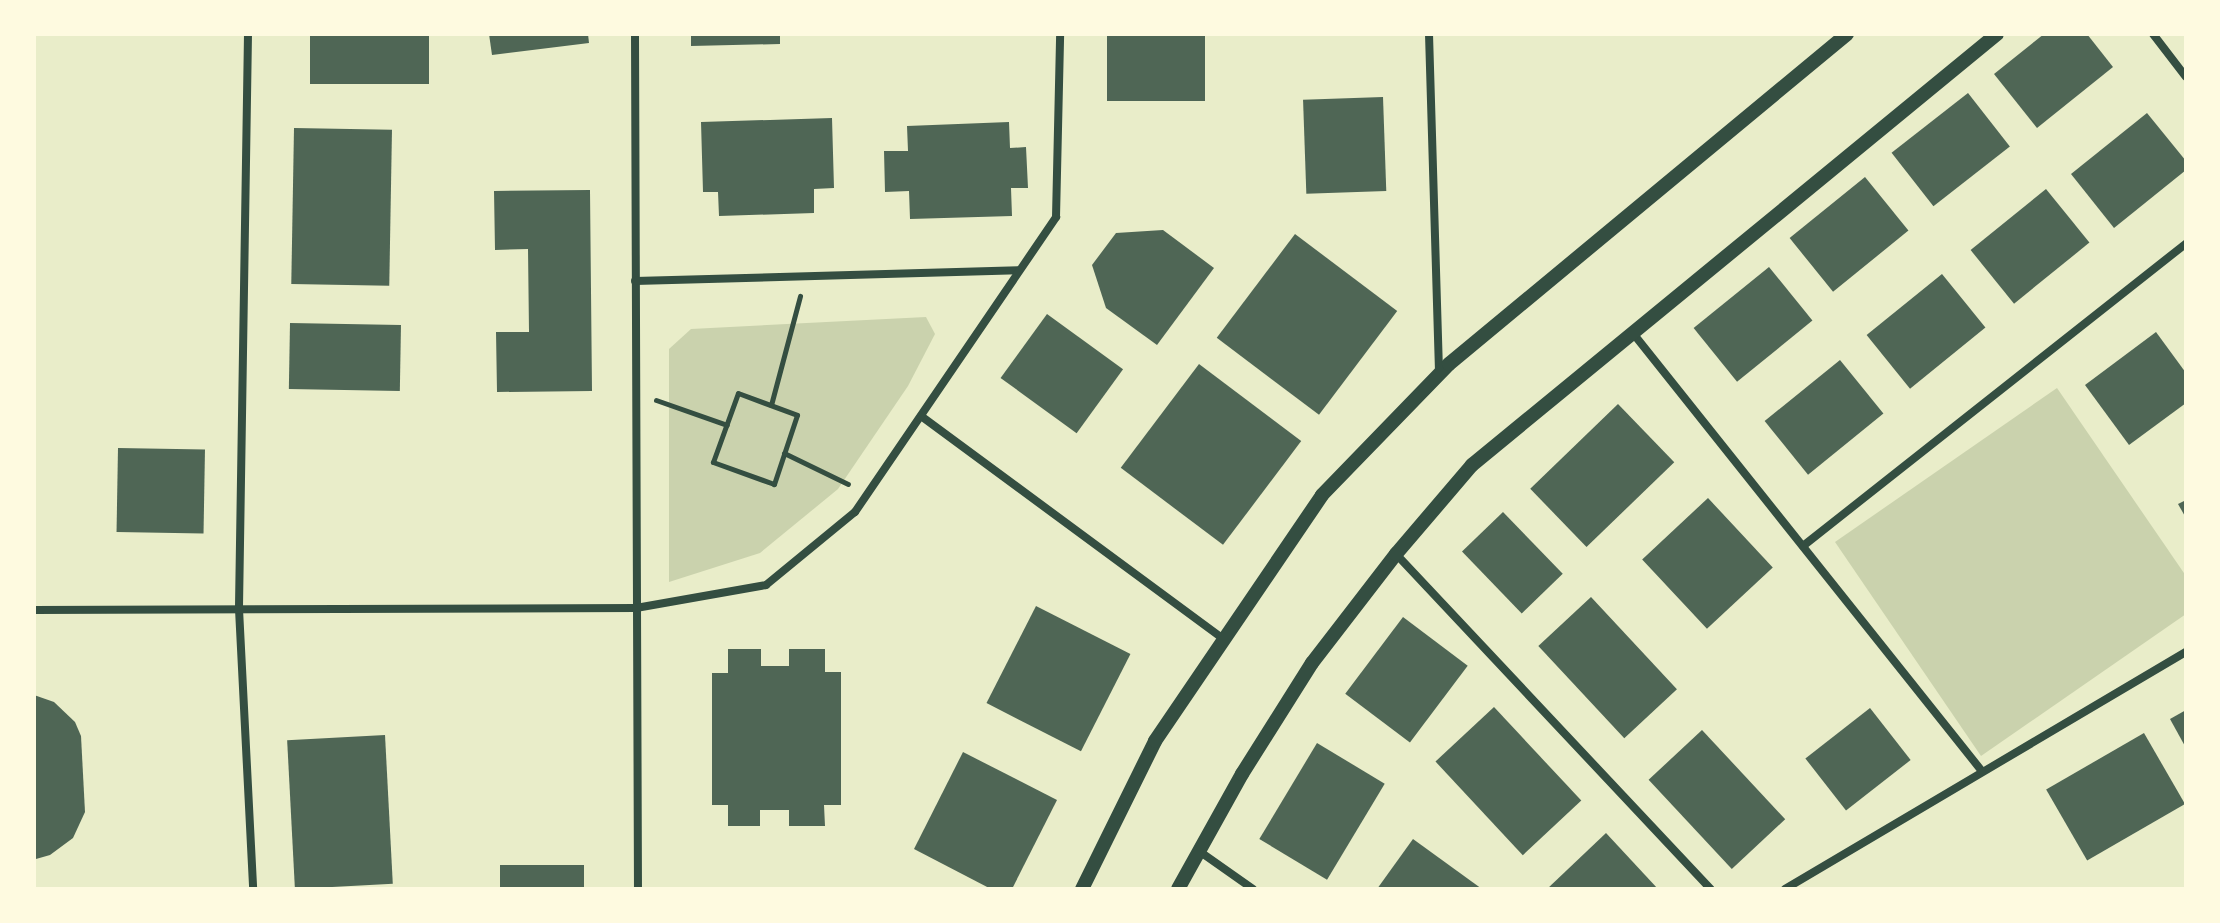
<!DOCTYPE html>
<html>
<head>
<meta charset="utf-8">
<style>
	body { margin:0 }
	#map { position:relative; width:2220px; height:923px; overflow:hidden; background:#e9edc9; font-family:Arial,sans-serif }
	div>[style] { position:absolute }
	[style*='--x'] { left:calc(var(--x)*1px); top:calc(var(--y)*1px); width:calc(var(--w)*1px); rotate:calc(var(--a)*1deg) }
	.green>* { inset:0; background:#cad2ad }
	.building>* { inset:0; background:#4f6655; transform-origin:0 0 }
	.path>* { height:5px; margin:-2.5px; padding:0 2.5px; transform-origin:2.5px; border-radius:2.5px; background:#344e41 }
	.minor>* { height:8px; margin:-4px; padding:0 4px; transform-origin:4px; border-radius:4px; background:#344e41 }
	.tertiary>* { height:14px; margin:-7px; padding:0 7px; transform-origin:7px; border-radius:7px; background:#344e41 }
	span { translate:-50% -50%; white-space:nowrap; text-align:center; line-height:1.15; -webkit-text-stroke:6px #fefae0; paint-order:stroke }
	.frame { position:absolute; inset:0; border:36px solid #fefae0; pointer-events:none }
</style>
</head>
<body>
<div id="map">
	<div class="green">
		<i style="clip-path:polygon(926px 317px,935px 334px,908px 386px,838px 489px,760px 553px,669px 582px,669px 349px,691px 329px)"></i>
		<i style="clip-path:polygon(2057px 388px,2186px 576px,2186px 614px,1981px 756px,1835px 542px)"></i>
	</div>
	<div class="building">
		<i style="left:310px;top:34px;width:119px;height:50px"></i>
		<i style="clip-path:polygon(489px 34px,588px 34px,589px 43px,492px 55px)"></i>
		<i style="clip-path:polygon(691px 34px,780px 34px,780px 44px,691px 46px)"></i>
		<i style="left:1107px;top:34px;width:98px;height:67px"></i>
		<i style="clip-path:polygon(2044px 34px,2087px 34px,2113px 67px,2037px 128px,1994px 74px)"></i>
		<i style="left:1968px;top:93px;width:68px;height:97px;rotate:52deg"></i>
		<i style="left:1383px;top:97px;width:94px;height:80px;rotate:88deg"></i>
		<i style="clip-path:polygon(2147px 113px,2186px 161px,2186px 170px,2114px 228px,2071px 174px)"></i>
		<i style="clip-path:polygon(832px 118px,834px 188px,814px 189px,814px 213px,719px 216px,718px 192px,703px 192px,701px 122px)"></i>
		<i style="clip-path:polygon(1009px 122px,1010px 148px,1026px 147px,1028px 188px,1011px 188px,1012px 216px,910px 219px,909px 191px,885px 192px,884px 151px,908px 151px,907px 126px)"></i>
		<i style="left:294px;top:128px;width:98px;height:156px;rotate:1deg"></i>
		<i style="left:1865px;top:177px;width:69px;height:97px;rotate:51deg"></i>
		<i style="left:2046px;top:189px;width:69px;height:97px;rotate:51deg"></i>
		<i style="clip-path:polygon(590px 190px,592px 391px,497px 392px,496px 332px,529px 332px,528px 249px,495px 250px,494px 191px)"></i>
		<i style="clip-path:polygon(1163px 230px,1214px 268px,1157px 345px,1106px 308px,1092px 265px,1116px 233px)"></i>
		<i style="left:1295px;top:234px;width:128px;height:130px;rotate:37deg"></i>
		<i style="left:1769px;top:267px;width:69px;height:97px;rotate:51deg"></i>
		<i style="left:1942px;top:274px;width:69px;height:97px;rotate:51deg"></i>
		<i style="left:1047px;top:314px;width:94px;height:79px;rotate:36deg"></i>
		<i style="left:290px;top:323px;width:111px;height:66px;rotate:1deg"></i>
		<i style="clip-path:polygon(2156px 332px,2186px 373px,2186px 403px,2129px 445px,2085px 385px)"></i>
		<i style="left:1840px;top:360px;width:69px;height:97px;rotate:51deg"></i>
		<i style="left:1199px;top:364px;width:128px;height:130px;rotate:37deg"></i>
		<i style="left:1618px;top:404px;width:81px;height:122px;rotate:46deg"></i>
		<i style="left:118px;top:448px;width:87px;height:84px;rotate:1deg"></i>
		<i style="left:1708px;top:498px;width:95px;height:90px;rotate:47deg"></i>
		<i style="clip-path:polygon(2186px 500px,2186px 518px,2178px 504px)"></i>
		<i style="left:1503px;top:512px;width:86px;height:57px;rotate:46deg"></i>
		<i style="left:1591px;top:597px;width:126px;height:72px;rotate:47deg"></i>
		<i style="left:1036px;top:606px;width:106px;height:109px;rotate:27deg"></i>
		<i style="left:1403px;top:617px;width:81px;height:96px;rotate:37deg"></i>
		<i style="clip-path:polygon(728px 649px,761px 649px,761px 666px,789px 666px,789px 649px,825px 649px,825px 672px,841px 672px,841px 805px,824px 805px,825px 826px,789px 826px,789px 810px,760px 810px,760px 826px,728px 826px,728px 805px,712px 805px,712px 673px,728px 673px)"></i>
		<i style="clip-path:polygon(34px 695px,54px 702px,75px 722px,81px 736px,85px 812px,73px 838px,50px 855px,36px 859px)"></i>
		<i style="left:1494px;top:707px;width:128px;height:80px;rotate:47deg"></i>
		<i style="left:1870px;top:708px;width:66px;height:82px;rotate:52deg"></i>
		<i style="clip-path:polygon(2186px 710px,2186px 748px,2170px 719px)"></i>
		<i style="left:1702px;top:730px;width:122px;height:73px;rotate:47deg"></i>
		<i style="left:2144px;top:733px;width:82px;height:113px;rotate:60deg"></i>
		<i style="left:385px;top:735px;width:149px;height:98px;rotate:87deg"></i>
		<i style="left:1317px;top:743px;width:79px;height:112px;rotate:31deg"></i>
		<i style="clip-path:polygon(963px 752px,1057px 800px,1012px 889px,991px 889px,914px 849px)"></i>
		<i style="clip-path:polygon(1606px 833px,1658px 889px,1547px 889px)"></i>
		<i style="clip-path:polygon(1413px 839px,1482px 889px,1377px 889px)"></i>
		<i style="left:584px;top:865px;width:24px;height:84px;rotate:90deg"></i>
	</div>
	<div class="path">
		<i style="--x:738;--y:393;--w:63;--a:20.4"></i>
		<i style="--x:797;--y:415;--w:73;--a:108.4"></i>
		<i style="--x:774;--y:484;--w:65;--a:-160.2"></i>
		<i style="--x:713;--y:462;--w:73;--a:-70.1"></i>
		<i style="--x:656;--y:400;--w:75;--a:19.4"></i>
		<i style="--x:771;--y:405;--w:113;--a:-75.1"></i>
		<i style="--x:784;--y:453;--w:71;--a:25.8"></i>
	</div>
	<div class="minor">
		<i style="--x:248;--y:34;--w:575;--a:90.9"></i>
		<i style="--x:239;--y:609;--w:280;--a:87.1"></i>
		<i style="--x:635;--y:34;--w:855;--a:89.8"></i>
		<i style="--x:1429;--y:34;--w:339;--a:88.3"></i>
		<i style="--x:2153;--y:34;--w:54;--a:52.5"></i>
		<i style="--x:635;--y:281;--w:384;--a:-1.6"></i>
		<i style="--x:1632;--y:332;--w:560;--a:51.45"></i>
		<i style="--x:921;--y:416;--w:376;--a:36.4"></i>
		<i style="--x:1803;--y:546;--w:488;--a:-38.3"></i>
		<i style="--x:1396;--y:554;--w:460;--a:46.8"></i>
		<i style="--x:34;--y:610;--w:602;--a:-0.19"></i>
		<i style="--x:636;--y:608;--w:132;--a:-10"></i>
		<i style="--x:766;--y:585;--w:115;--a:-39.4"></i>
		<i style="--x:855;--y:512;--w:357;--a:-55.7"></i>
		<i style="--x:1056;--y:217;--w:183;--a:-88.7"></i>
		<i style="--x:1199;--y:851;--w:66;--a:35.1"></i>
		<i style="--x:1785;--y:889;--w:466;--a:-30.6"></i>
	</div>
	<div class="tertiary">
		<i style="--x:1082;--y:889;--w:165;--a:-63.7"></i>
		<i style="--x:1155;--y:741;--w:297;--a:-55.8"></i>
		<i style="--x:1322;--y:495;--w:182;--a:-45.9"></i>
		<i style="--x:1449;--y:364;--w:517;--a:-39.66"></i>
		<i style="--x:1178;--y:889;--w:132;--a:-60.9"></i>
		<i style="--x:1242;--y:774;--w:131;--a:-57.8"></i>
		<i style="--x:1312;--y:663;--w:138;--a:-52.4"></i>
		<i style="--x:1396;--y:554;--w:117;--a:-49.5"></i>
		<i style="--x:1472;--y:465;--w:679;--a:-39.38"></i>
	</div>
	<div class="frame"></div>
</div>
</body>
</html>
